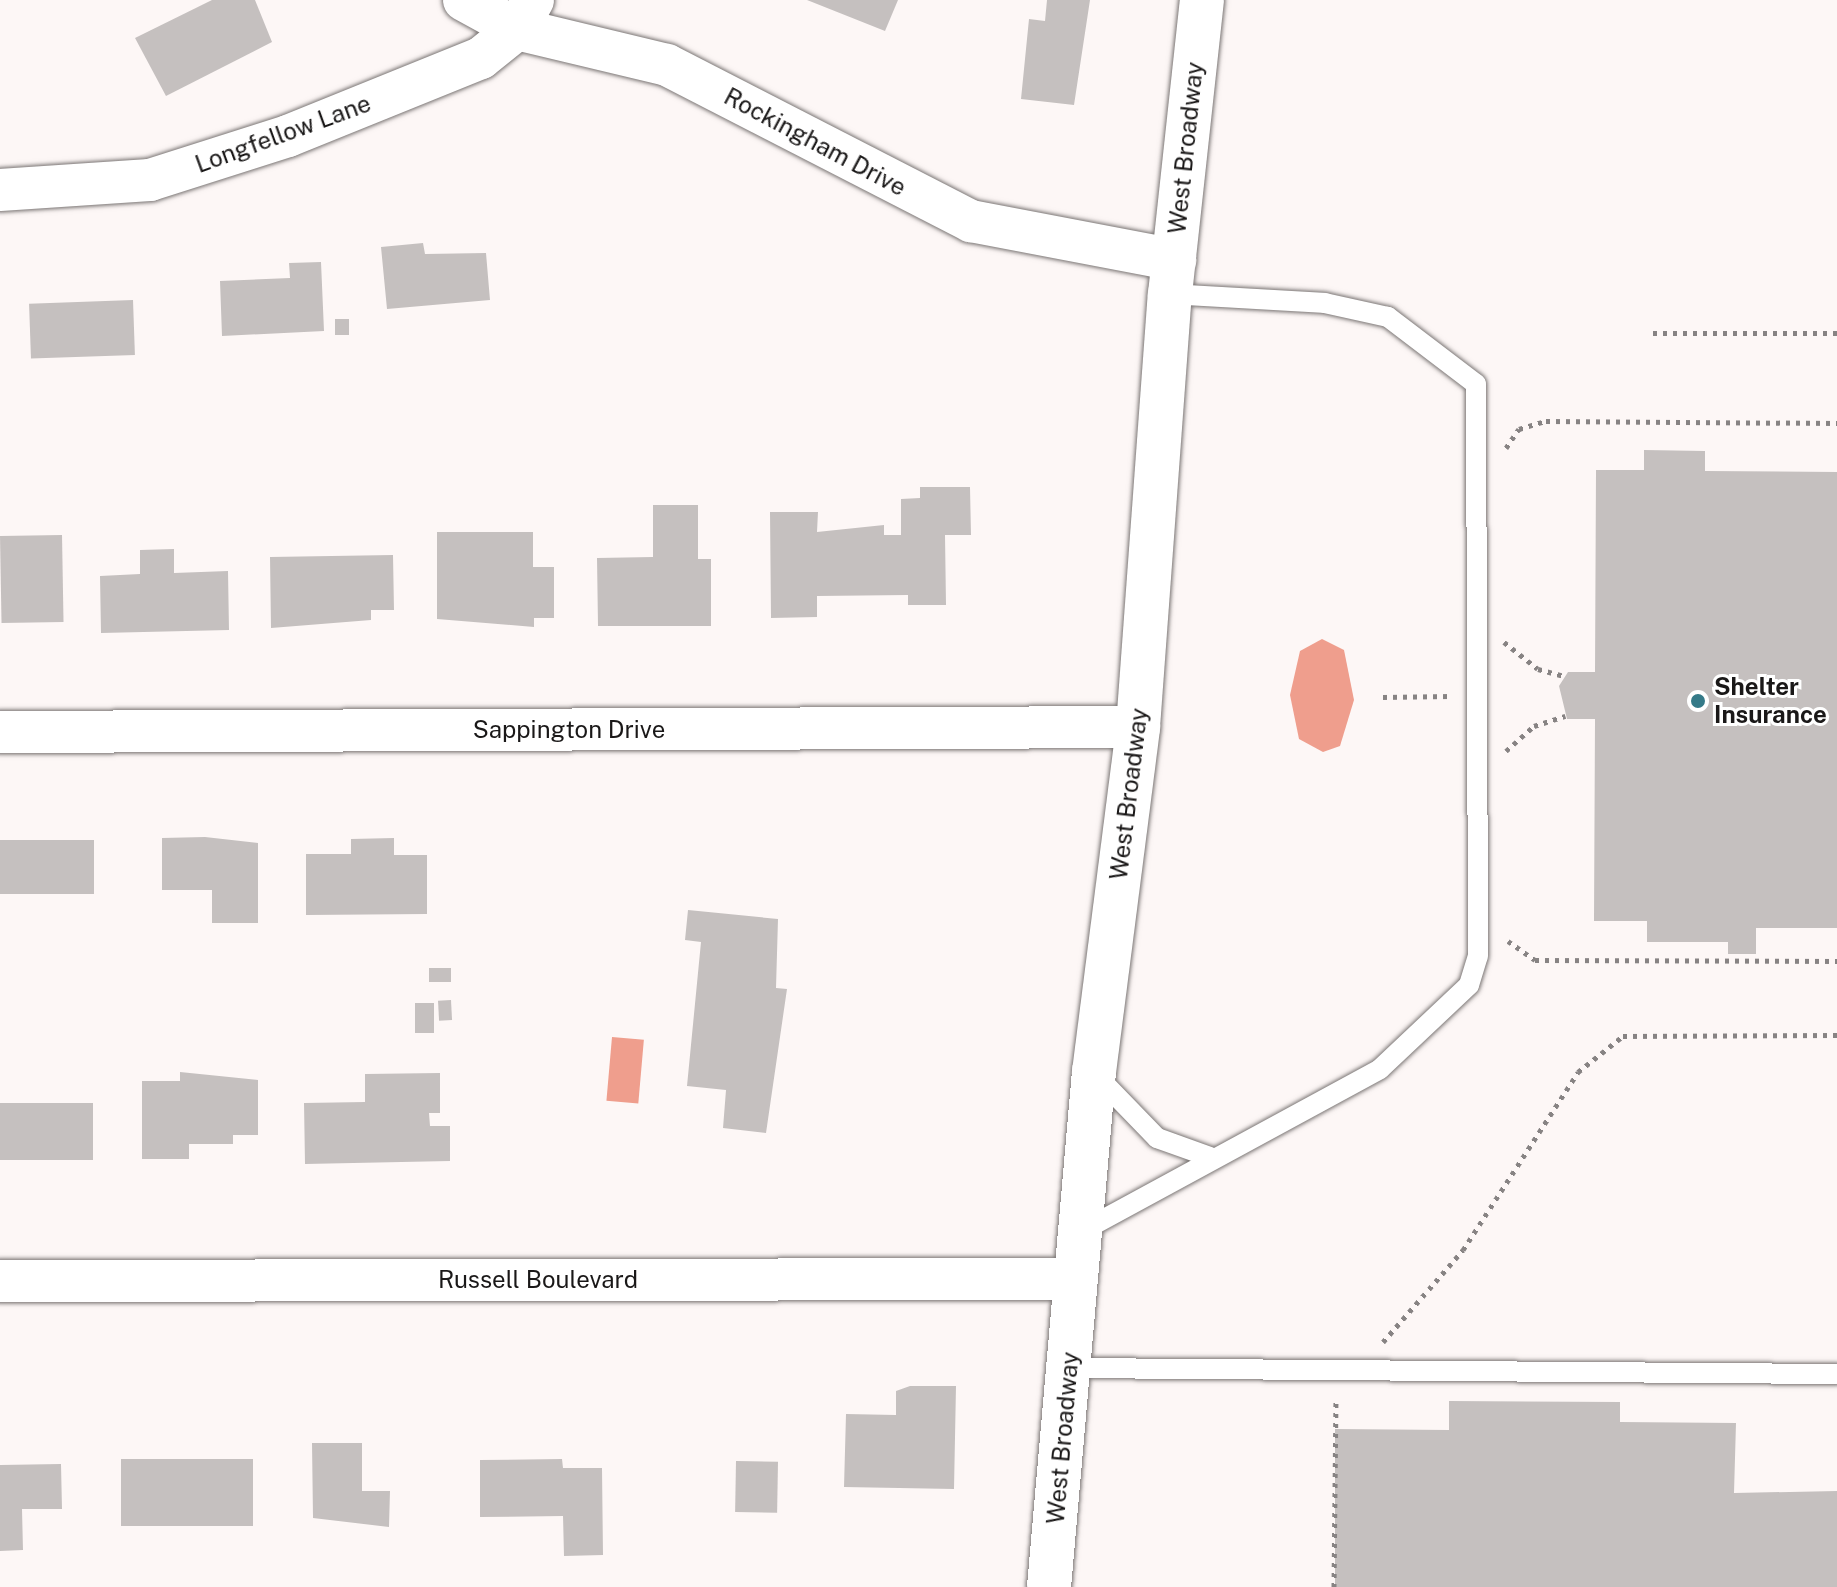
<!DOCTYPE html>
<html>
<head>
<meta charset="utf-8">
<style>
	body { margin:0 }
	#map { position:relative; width:1837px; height:1587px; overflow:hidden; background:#fdf7f6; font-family:"Public Sans",sans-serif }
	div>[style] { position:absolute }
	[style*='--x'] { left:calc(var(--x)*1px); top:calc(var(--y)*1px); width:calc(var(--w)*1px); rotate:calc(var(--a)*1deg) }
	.water>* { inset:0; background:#ef9e8d; transform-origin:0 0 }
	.building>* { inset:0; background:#c5c0bf; transform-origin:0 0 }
	.path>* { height:5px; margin-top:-2.5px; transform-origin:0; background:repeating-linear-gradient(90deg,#878383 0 4px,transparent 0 10px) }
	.roads { filter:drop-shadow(0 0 2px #7b7675) drop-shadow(0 0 2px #7b7675) }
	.lane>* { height:20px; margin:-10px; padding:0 10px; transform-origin:10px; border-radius:10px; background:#fff }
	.street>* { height:42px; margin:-21px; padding:0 21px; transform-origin:21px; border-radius:21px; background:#fff }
	.primary>* { height:44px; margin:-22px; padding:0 22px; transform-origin:22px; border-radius:22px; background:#fff }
	.dots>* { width:22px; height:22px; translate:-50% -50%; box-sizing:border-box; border:4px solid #fff; border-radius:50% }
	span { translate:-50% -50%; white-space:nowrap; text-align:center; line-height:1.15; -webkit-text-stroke:6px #fff; paint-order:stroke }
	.street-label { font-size:24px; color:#1a1818 }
	.poi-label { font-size:24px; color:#1a1818; font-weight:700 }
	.left { translate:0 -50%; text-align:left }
</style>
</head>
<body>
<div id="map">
	<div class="water">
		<i style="clip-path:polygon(1322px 639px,1344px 650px,1354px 700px,1340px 746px,1323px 752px,1299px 739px,1290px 695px,1300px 651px)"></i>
		<i style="left:612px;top:1037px;width:32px;height:64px;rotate:5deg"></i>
	</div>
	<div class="building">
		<i style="clip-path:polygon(212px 0,255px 0,272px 42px,166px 96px,135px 38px)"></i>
		<i style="clip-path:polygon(807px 0,898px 0,885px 31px)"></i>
		<i style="clip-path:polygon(1047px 0,1090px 0,1074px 105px,1021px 99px,1029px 19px,1045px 21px)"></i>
		<i style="clip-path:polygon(423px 243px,425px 254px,486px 253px,490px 300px,387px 309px,381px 247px)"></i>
		<i style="clip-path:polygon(321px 262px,324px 331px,222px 336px,220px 281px,290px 278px,289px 263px)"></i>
		<i style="left:133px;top:300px;width:55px;height:104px;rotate:88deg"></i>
		<i style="left:335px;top:319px;width:14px;height:16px"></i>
		<i style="clip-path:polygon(1644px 450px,1705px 451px,1705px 471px,1837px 472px,1837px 928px,1756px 928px,1756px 954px,1728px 954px,1728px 942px,1647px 942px,1647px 921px,1594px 921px,1595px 719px,1567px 719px,1559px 686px,1568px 672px,1595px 672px,1596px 470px,1644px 470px)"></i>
		<i style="clip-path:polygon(920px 487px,970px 487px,971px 535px,945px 535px,946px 605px,908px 605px,908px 595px,817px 596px,817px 617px,771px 618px,770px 512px,818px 512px,817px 532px,884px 525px,884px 535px,901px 535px,901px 499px,920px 498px)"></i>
		<i style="clip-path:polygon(653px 505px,698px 505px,698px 559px,711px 559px,711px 626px,598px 626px,597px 558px,653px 557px)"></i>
		<i style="clip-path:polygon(437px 532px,533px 532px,533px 567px,554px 567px,554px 618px,534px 618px,534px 627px,437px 619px)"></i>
		<i style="left:62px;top:535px;width:87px;height:62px;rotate:89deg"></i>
		<i style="clip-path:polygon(174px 549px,174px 573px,228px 571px,229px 630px,101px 633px,100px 576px,140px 574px,140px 550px)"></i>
		<i style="clip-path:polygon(393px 555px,394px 610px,371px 610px,371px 620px,271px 628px,270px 557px)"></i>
		<i style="clip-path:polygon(205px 837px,258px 843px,258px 923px,212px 923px,212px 890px,162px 890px,162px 838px)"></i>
		<i style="clip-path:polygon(394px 838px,394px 855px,427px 855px,427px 914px,306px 915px,306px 854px,351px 854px,351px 839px)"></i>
		<i style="left:0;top:840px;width:94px;height:54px"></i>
		<i style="clip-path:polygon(688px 910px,778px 919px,776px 988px,787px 989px,766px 1133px,723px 1128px,726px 1090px,687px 1086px,701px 942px,685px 940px)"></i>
		<i style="left:429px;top:968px;width:22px;height:14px"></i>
		<i style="left:451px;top:1000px;width:20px;height:13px;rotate:87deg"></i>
		<i style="left:415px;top:1003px;width:19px;height:30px"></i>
		<i style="clip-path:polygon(180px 1072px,258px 1080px,258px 1135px,233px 1135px,233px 1144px,189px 1144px,189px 1159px,142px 1159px,142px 1081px,180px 1081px)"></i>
		<i style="clip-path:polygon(440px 1073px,440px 1113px,429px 1113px,430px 1126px,450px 1126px,450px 1161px,305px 1164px,304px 1103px,365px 1102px,365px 1074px)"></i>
		<i style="left:0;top:1103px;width:93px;height:57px"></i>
		<i style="clip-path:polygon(910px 1386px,956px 1386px,954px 1489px,844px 1487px,846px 1414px,896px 1415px,896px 1391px)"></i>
		<i style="clip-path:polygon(1449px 1401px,1620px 1402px,1620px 1422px,1736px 1423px,1734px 1493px,1837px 1491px,1837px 1587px,1335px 1587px,1335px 1429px,1449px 1430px)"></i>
		<i style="clip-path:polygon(312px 1443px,362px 1443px,362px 1491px,390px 1491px,389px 1527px,313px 1518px)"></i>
		<i style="left:121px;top:1459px;width:132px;height:67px"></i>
		<i style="clip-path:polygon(562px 1459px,563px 1468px,602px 1468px,603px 1555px,564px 1556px,563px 1516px,480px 1517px,480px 1460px)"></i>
		<i style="left:736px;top:1461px;width:42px;height:51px;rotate:1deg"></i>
		<i style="clip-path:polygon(61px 1464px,62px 1509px,22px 1509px,23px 1550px,0 1551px,0 1465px)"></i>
	</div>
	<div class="path">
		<i style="--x:1653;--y:333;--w:184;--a:0"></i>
		<i style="--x:1506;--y:448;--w:23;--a:-56"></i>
		<i style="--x:1519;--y:429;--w:28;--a:-17"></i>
		<i style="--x:1546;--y:421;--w:291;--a:0.4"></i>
		<i style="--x:1504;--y:642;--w:43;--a:38.5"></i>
		<i style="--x:1538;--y:669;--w:28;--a:15"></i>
		<i style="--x:1383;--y:697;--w:68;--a:-0.8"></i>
		<i style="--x:1506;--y:751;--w:38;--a:-42"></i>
		<i style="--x:1534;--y:726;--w:33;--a:-18"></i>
		<i style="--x:1508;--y:941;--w:33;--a:35"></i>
		<i style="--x:1535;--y:960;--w:302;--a:0.2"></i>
		<i style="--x:1383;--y:1342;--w:122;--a:-49"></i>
		<i style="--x:1463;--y:1250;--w:212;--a:-57.1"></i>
		<i style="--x:1578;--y:1072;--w:58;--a:-38.7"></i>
		<i style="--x:1623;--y:1036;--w:214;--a:-0.3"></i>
		<i style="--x:1334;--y:1587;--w:189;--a:-89.4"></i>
	</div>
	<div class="roads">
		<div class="lane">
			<i style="--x:1096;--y:1075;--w:88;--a:45.9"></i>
			<i style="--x:1157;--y:1138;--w:56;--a:19.7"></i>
			<i style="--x:1082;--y:1231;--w:339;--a:-28.5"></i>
			<i style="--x:1380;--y:1069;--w:122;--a:-43.3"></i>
			<i style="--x:1469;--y:985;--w:30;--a:-73"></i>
			<i style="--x:1478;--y:956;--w:572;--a:-90.2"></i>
			<i style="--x:1476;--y:384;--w:111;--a:-142.7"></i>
			<i style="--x:1388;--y:317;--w:65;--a:-167.5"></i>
			<i style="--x:1325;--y:303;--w:155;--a:-176.7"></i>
			<i style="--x:1070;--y:1368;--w:767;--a:0.45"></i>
		</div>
		<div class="street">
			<i style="--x:464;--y:0;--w:60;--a:28.7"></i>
			<i style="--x:517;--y:29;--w:154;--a:13.5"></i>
			<i style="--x:667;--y:65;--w:342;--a:27.2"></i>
			<i style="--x:971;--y:221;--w:208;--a:10.8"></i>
			<i style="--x:0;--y:190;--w:150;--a:-3.8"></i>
			<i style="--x:150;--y:180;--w:145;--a:-17.7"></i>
			<i style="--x:288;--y:136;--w:208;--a:-22"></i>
			<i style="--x:481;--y:58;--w:46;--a:-38.9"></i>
			<i style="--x:517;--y:29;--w:33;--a:-61"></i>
			<i style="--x:0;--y:732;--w:1138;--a:-0.25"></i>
			<i style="--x:0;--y:1281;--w:1076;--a:-0.11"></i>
		</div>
		<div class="primary">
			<i style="--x:1049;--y:1587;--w:517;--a:-85.01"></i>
			<i style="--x:1094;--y:1072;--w:348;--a:-82.7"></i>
			<i style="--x:1138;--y:727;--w:434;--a:-85.8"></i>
			<i style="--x:1170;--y:294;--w:296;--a:-83.8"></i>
		</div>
	</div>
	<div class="dots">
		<i style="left:1698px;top:701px;background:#357a88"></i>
	</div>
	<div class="street-label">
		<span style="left:283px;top:134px;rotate:-20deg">Longfellow Lane</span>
		<span style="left:815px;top:142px;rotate:28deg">Rockingham Drive</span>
		<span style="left:1186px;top:148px;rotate:-84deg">West Broadway</span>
		<span style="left:569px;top:730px">Sappington Drive</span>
		<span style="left:1129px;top:794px;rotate:-83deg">West Broadway</span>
		<span style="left:538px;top:1280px">Russell Boulevard</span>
		<span style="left:1063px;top:1438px;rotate:-85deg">West Broadway</span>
	</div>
	<div class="poi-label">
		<span class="left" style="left:1714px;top:701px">Shelter<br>Insurance</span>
	</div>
</div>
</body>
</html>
